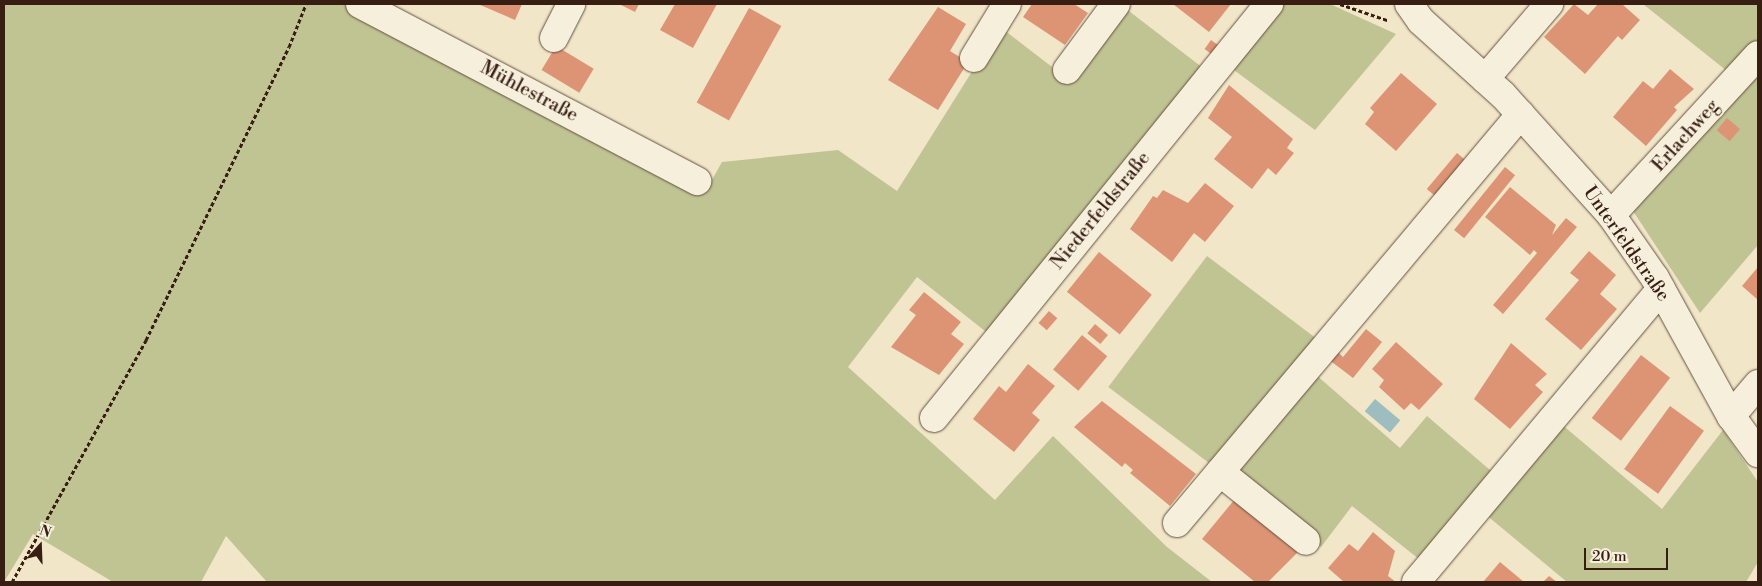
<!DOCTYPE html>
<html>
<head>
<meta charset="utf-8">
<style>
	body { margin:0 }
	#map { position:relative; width:1762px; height:586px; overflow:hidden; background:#f1e6c8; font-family:"Libre Bodoni",serif }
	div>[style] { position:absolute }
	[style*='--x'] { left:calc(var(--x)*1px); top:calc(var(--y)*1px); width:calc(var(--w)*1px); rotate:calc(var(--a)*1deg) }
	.green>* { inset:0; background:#c0c392; transform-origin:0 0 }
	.water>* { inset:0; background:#9ebdbf; transform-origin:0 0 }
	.building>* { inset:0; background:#dd9474; transform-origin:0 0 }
	.path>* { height:3px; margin-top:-1.5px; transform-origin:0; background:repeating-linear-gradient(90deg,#371d12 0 4px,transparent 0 6.5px) }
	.roads { filter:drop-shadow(0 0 1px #664f40) drop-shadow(0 0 1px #664f40) }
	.minor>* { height:28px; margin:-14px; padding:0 14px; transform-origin:14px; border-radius:14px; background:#f6efdb }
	span { translate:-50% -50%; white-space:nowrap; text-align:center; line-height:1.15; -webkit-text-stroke:4px #f6efdb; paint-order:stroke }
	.street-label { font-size:19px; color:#371d12 }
	.frame { position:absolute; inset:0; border:5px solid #371d12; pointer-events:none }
	.north { position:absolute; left:15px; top:521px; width:50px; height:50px; -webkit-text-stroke:4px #f6efdb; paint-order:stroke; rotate:20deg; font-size:14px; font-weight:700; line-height:20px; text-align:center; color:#371d12 }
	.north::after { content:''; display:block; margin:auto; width:18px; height:22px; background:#371d12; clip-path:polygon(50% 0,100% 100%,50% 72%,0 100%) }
	.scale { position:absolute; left:1584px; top:548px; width:84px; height:22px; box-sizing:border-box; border:2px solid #371d12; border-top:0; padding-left:6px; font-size:15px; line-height:18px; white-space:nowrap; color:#371d12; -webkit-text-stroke:4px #f6efdb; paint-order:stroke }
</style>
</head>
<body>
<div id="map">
	<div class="green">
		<i style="clip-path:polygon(4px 4px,350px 4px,704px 194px,722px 162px,838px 150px,897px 191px,1000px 27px,1069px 80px,1125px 8px,1203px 68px,990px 335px,917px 277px,848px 367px,995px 500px,1053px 436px,1167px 547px,1212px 582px,267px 582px,226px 536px,201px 582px,113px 582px,33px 534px,4px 582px)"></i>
		<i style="clip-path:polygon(1282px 4px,1330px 4px,1396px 34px,1315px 130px,1234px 70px)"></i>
		<i style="clip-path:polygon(1643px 4px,1758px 4px,1758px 45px,1732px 75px)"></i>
		<i style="clip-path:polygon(1758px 67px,1758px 245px,1700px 313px,1633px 211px)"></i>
		<i style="left:1207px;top:256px;width:139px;height:164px;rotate:37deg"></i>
		<i style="clip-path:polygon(1315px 374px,1400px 448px,1427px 416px,1497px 476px,1424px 563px,1352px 506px,1321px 547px,1233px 468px)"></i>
		<i style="clip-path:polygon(1560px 423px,1662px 509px,1723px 430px,1758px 482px,1758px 562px,1746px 582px,1567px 582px,1485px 514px)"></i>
	</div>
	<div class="water">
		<i style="left:1375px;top:399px;width:33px;height:16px;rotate:40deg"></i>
	</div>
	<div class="building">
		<i style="clip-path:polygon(478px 4px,522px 4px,515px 20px)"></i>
		<i style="clip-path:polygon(619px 4px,639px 4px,635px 12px)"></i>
		<i style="clip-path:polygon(675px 4px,717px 4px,693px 48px,660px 30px)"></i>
		<i style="clip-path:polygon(1032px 4px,1074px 4px,1088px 13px,1065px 45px,1023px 17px)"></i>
		<i style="clip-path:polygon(1173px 4px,1231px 4px,1209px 32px)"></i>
		<i style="clip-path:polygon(1574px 4px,1588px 15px,1598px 4px,1622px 4px,1640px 20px,1622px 40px,1618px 36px,1585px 74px,1544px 37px)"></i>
		<i style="clip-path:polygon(938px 7px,966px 24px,950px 51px,968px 62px,938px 110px,888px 80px)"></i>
		<i style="left:749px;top:8px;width:37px;height:108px;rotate:29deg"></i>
		<i style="left:1211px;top:40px;width:9px;height:11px;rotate:36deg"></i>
		<i style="left:556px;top:46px;width:44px;height:28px;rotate:31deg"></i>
		<i style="clip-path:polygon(1670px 69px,1694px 89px,1674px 107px,1677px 110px,1646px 146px,1613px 117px,1643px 81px,1653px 89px)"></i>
		<i style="clip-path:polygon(1401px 73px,1437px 104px,1396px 151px,1365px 124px,1374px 112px,1370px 108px)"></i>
		<i style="clip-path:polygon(1229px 85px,1293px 139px,1287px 148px,1294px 153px,1276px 175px,1268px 168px,1252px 189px,1214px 159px,1232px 137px,1208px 118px)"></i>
		<i style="left:1727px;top:118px;width:17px;height:16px;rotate:40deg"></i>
		<i style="left:1457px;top:153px;width:17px;height:47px;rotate:40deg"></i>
		<i style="left:1505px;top:167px;width:13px;height:81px;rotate:39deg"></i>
		<i style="clip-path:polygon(1205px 183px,1234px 206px,1205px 242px,1194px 233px,1172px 262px,1130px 229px,1153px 196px,1157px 198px,1163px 190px,1188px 203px)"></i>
		<i style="clip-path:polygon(1510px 187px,1556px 225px,1552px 235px,1566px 218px,1577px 227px,1503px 314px,1493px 305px,1537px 253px,1534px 250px,1530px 255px,1485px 217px)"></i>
		<i style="clip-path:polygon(1589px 251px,1616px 275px,1600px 294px,1617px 309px,1581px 350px,1545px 319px,1579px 280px,1570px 273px)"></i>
		<i style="left:1099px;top:252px;width:68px;height:51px;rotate:39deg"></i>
		<i style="clip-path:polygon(1758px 267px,1758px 300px,1742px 286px)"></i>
		<i style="clip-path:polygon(924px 292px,961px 322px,951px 334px,964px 344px,939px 375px,891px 347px,916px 315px,909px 310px)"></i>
		<i style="left:1049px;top:311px;width:11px;height:16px;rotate:41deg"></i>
		<i style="left:1095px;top:324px;width:17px;height:12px;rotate:40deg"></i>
		<i style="clip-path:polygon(1366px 329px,1382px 342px,1353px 378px,1328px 359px,1336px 350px,1343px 357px)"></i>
		<i style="left:1082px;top:335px;width:33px;height:45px;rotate:40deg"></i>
		<i style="clip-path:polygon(1396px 342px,1443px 384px,1419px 410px,1411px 403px,1404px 410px,1379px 387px,1384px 380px,1372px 369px)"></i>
		<i style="clip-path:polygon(1511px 343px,1547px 374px,1535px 385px,1543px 392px,1510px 429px,1474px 399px)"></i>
		<i style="left:1641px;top:355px;width:37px;height:80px;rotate:38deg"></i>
		<i style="clip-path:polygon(1028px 364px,1055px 386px,1032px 413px,1040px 420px,1014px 452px,973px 419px,999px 386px,1006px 392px)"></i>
		<i style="clip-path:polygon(1102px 401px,1196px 474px,1170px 506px,1130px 473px,1133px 470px,1125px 463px,1122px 467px,1074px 427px)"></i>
		<i style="left:1670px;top:406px;width:42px;height:78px;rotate:36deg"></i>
		<i style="clip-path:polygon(1235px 499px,1301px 549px,1268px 582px,1255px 582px,1202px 539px)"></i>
		<i style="clip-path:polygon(1373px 532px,1395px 551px,1388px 576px,1396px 582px,1344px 582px,1328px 568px,1349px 544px,1358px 551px)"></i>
		<i style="clip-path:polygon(1500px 562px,1524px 582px,1483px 582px)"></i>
		<i style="clip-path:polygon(1549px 576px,1557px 582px,1543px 582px)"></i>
	</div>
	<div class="path">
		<i style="--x:1340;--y:4;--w:50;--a:18.8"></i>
		<i style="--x:12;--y:582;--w:277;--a:-61"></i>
		<i style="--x:146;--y:340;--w:326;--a:-64"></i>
		<i style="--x:289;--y:47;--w:46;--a:-68.4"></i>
	</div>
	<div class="roads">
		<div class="minor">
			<i style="--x:360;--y:4;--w:381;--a:27.7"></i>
			<i style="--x:1409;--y:4;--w:21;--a:55"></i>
			<i style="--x:1421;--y:21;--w:110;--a:42.1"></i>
			<i style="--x:1503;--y:95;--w:161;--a:48"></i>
			<i style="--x:1611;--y:215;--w:77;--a:55.1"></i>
			<i style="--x:1655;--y:278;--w:158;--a:61.2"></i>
			<i style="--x:1731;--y:416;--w:46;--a:53.9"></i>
			<i style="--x:554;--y:38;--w:38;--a:-63"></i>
			<i style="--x:974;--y:58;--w:63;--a:-58.6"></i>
			<i style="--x:1067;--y:70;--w:82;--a:-53.4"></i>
			<i style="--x:1485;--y:79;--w:99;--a:-49.5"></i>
			<i style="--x:1611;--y:215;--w:217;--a:-47.4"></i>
			<i style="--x:1731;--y:416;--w:42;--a:-49.8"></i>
			<i style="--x:934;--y:418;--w:533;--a:-51.02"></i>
			<i style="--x:1220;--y:472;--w:110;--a:38.7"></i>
			<i style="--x:1177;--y:523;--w:534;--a:-49.93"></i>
			<i style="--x:1416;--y:582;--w:382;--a:-50.1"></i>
		</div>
	</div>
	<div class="street-label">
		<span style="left:529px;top:92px;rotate:28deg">Mühlestraße</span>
		<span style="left:1686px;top:136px;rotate:-48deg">Erlachweg</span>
		<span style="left:1101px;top:211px;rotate:-51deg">Niederfeldstraße</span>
		<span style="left:1626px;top:244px;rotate:55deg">Unterfeldstraße</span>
	</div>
	<div class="frame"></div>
	<div class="north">N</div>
	<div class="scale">20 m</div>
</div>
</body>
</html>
